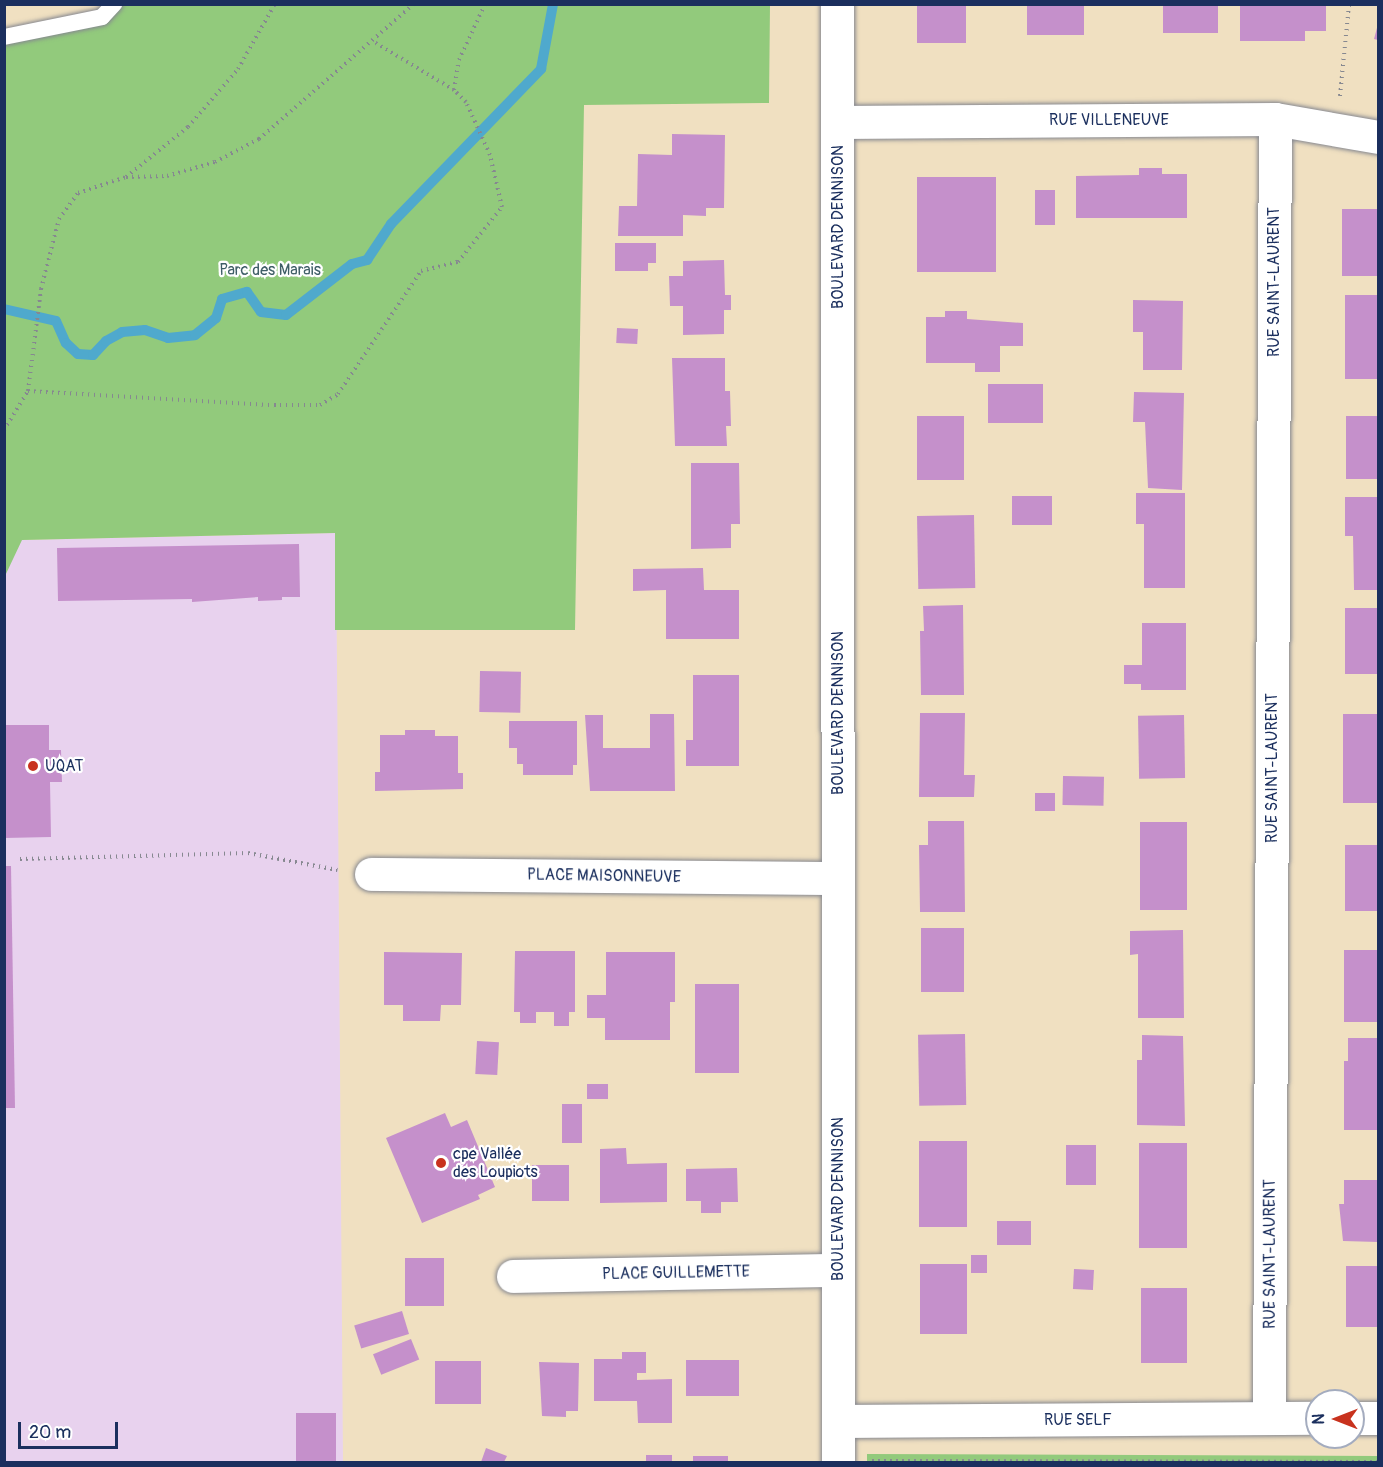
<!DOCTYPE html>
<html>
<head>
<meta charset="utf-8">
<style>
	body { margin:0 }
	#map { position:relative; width:1383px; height:1467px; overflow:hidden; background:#f0e0c1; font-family:Pangolin,sans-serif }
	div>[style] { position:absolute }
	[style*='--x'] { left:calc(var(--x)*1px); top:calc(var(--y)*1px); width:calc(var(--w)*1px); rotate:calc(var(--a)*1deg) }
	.built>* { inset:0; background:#e8d2ee }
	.green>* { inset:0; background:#92ca7c }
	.stream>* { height:10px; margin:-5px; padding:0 5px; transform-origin:5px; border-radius:5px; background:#4fa9cd }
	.building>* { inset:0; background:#c590cb; transform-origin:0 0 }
	.path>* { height:4px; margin-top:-2px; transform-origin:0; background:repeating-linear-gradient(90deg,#868890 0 1.5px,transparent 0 6px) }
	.roads { filter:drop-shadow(0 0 2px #868890) drop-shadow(0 0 2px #868890) }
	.service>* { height:16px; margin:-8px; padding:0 8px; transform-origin:8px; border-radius:8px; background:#fff }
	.minor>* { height:33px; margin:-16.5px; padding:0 16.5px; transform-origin:16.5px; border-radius:16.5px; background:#fff }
	.tertiary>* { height:33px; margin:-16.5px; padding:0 16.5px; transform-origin:16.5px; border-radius:16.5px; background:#fff }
	.dots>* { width:16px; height:16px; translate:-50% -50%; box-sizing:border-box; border:3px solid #fff; border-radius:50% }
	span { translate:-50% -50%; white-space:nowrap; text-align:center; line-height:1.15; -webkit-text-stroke:4.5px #fff; paint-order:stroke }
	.street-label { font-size:16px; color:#1b2f5e }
	.park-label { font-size:16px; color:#3f5e67 }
	.poi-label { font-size:16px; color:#1b2f5e }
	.left { translate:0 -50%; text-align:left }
	.frame { position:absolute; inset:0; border:6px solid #1b2f5e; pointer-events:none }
	.north { position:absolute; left:1305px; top:1389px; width:60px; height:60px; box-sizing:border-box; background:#fff; border:2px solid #a4acbf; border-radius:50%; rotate:270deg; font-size:16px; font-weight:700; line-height:24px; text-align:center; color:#1b2f5e }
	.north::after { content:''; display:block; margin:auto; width:21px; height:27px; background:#c8321e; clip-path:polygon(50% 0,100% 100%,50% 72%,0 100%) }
	.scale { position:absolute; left:18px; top:1422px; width:100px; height:27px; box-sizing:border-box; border:3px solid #1b2f5e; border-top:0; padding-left:8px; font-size:18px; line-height:21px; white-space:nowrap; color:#1b2f5e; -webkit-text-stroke:4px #fff; paint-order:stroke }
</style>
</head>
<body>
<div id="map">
	<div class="built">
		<i style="clip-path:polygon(336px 533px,343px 1462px,5px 1462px,4px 576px,21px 540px)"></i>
	</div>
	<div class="green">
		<i style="clip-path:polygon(114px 5px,770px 5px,769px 103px,584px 105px,575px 630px,335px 630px,335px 533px,22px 540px,5px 576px,5px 45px)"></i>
		<i style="clip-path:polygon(867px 1454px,1378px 1456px,1378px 1462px,867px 1462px)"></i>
	</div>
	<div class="stream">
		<i style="--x:4;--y:309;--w:53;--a:13"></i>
		<i style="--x:56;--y:321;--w:24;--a:66"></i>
		<i style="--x:66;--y:343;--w:16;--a:43"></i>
		<i style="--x:78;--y:354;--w:15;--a:4"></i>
		<i style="--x:93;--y:355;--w:19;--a:-47"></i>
		<i style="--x:106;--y:341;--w:18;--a:-29"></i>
		<i style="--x:122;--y:332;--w:23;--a:-5"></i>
		<i style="--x:145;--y:330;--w:24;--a:19"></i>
		<i style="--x:168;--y:338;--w:27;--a:-6"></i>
		<i style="--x:195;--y:335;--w:27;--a:-39"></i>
		<i style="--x:216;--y:318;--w:20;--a:-72"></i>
		<i style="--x:222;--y:299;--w:26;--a:-16"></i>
		<i style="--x:247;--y:292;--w:24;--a:55"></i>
		<i style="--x:261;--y:312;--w:25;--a:7"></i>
		<i style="--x:286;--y:315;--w:83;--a:-37.7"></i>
		<i style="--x:352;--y:264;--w:16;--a:-15"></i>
		<i style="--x:367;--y:260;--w:43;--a:-56.3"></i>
		<i style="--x:391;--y:224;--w:216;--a:-45.9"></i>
		<i style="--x:541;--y:69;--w:66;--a:-79.5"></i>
	</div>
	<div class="building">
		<i style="left:917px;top:4px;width:49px;height:39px"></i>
		<i style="left:1027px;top:4px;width:57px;height:31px"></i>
		<i style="left:1163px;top:4px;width:55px;height:29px"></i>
		<i style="clip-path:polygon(1240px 5px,1326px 5px,1326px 31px,1305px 31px,1305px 41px,1240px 41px)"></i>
		<i style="clip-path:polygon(1378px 24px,1378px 40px,1374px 39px)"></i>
		<i style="clip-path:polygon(672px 134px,725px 135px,724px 208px,706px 208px,706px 216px,683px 215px,683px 236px,618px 236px,619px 206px,637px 206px,638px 154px,672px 155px)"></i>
		<i style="clip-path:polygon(1139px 168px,1162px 168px,1162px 174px,1187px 174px,1187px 218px,1076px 218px,1076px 176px,1139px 175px)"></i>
		<i style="left:917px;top:177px;width:79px;height:95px"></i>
		<i style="left:1035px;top:190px;width:20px;height:35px"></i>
		<i style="left:1378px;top:209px;width:67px;height:36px;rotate:90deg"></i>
		<i style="clip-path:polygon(615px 243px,656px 243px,656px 263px,648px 263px,648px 271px,615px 271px)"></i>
		<i style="clip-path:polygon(724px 260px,725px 295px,731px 295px,731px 310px,724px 310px,724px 334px,683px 335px,683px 306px,670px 306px,669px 276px,683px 276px,683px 261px)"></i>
		<i style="left:1378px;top:295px;width:84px;height:33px;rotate:90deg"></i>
		<i style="clip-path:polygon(1133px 300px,1183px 301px,1182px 370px,1143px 370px,1143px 332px,1133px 332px)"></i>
		<i style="clip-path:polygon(945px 311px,967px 311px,967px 319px,1023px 323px,1023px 346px,1000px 346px,1000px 372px,975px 372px,975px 363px,926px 363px,926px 317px,945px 317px)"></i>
		<i style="left:617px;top:328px;width:21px;height:15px;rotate:3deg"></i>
		<i style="clip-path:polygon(672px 358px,725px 358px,725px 391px,730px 391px,731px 426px,726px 426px,727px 446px,675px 446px)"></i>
		<i style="left:988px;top:384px;width:55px;height:39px"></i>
		<i style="clip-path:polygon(1134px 392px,1184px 393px,1182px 490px,1148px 488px,1145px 422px,1133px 422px)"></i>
		<i style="left:917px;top:416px;width:47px;height:64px"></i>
		<i style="left:1346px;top:416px;width:32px;height:63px"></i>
		<i style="clip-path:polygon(691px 463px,739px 463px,740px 524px,731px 524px,731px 548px,691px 549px)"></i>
		<i style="clip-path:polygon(1136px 493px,1185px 493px,1185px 588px,1144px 588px,1144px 524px,1136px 524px)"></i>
		<i style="left:1012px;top:496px;width:40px;height:29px"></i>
		<i style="clip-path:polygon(1345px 497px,1378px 497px,1378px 590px,1354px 590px,1353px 536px,1345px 536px)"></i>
		<i style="left:974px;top:515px;width:73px;height:57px;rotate:89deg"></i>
		<i style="clip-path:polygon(299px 544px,300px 597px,282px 597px,282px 600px,258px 601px,258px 597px,192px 602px,192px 599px,58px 601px,57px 548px)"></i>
		<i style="clip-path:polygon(703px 568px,704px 590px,739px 590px,739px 639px,666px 639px,666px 590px,633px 591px,633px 569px)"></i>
		<i style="clip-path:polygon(963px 605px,964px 695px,921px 695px,920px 631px,924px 631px,923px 606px)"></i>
		<i style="left:1345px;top:608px;width:33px;height:66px"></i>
		<i style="clip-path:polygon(1142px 623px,1186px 623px,1186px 690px,1141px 690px,1141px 684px,1124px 684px,1124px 665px,1142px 665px)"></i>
		<i style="left:480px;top:671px;width:41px;height:41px;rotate:1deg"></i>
		<i style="clip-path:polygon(693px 675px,739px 675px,739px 766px,686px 766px,686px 740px,693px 740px)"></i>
		<i style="clip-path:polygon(920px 713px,965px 713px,964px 775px,975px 775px,974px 797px,919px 797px)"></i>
		<i style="clip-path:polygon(650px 714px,674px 714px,675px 791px,590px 791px,585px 715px,603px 715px,603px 748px,650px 748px)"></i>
		<i style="left:1343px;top:714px;width:35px;height:89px"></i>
		<i style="left:1184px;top:715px;width:63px;height:46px;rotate:89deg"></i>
		<i style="clip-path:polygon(509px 721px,577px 721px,577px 765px,573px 765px,573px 775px,523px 775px,523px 764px,517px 764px,517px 748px,509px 748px)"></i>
		<i style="clip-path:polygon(4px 725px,49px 725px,49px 750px,61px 750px,62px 782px,50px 782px,51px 837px,4px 838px)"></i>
		<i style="clip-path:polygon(405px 730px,435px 730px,435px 736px,458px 736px,458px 773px,463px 773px,463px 789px,375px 791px,375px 772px,380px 772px,380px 735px,405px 735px)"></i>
		<i style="left:1063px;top:776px;width:41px;height:29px;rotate:1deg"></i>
		<i style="left:1055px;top:793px;width:18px;height:20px;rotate:90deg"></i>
		<i style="clip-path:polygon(928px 821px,964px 821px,965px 912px,920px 912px,919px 845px,928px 845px)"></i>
		<i style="left:1140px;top:822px;width:47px;height:88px"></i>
		<i style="left:1345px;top:845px;width:33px;height:66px"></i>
		<i style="clip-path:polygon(4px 866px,11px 866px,15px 1108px,4px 1108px)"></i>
		<i style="left:921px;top:928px;width:43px;height:64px"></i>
		<i style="clip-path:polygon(1183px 930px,1184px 1018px,1138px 1018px,1138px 954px,1130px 955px,1130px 931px)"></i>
		<i style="left:1378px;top:950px;width:72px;height:34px;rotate:90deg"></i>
		<i style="clip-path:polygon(515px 951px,575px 951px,575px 1012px,569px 1012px,569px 1026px,554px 1026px,554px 1012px,536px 1012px,536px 1023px,520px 1023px,520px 1012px,514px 1012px)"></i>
		<i style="clip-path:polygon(384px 952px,462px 953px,461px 1005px,441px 1005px,440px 1021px,403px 1021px,403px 1005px,384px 1005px)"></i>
		<i style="clip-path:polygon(606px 952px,675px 952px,675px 1002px,670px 1002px,670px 1040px,605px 1040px,605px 1018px,587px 1018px,587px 995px,606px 995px)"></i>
		<i style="left:695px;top:984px;width:44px;height:89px"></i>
		<i style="left:965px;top:1034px;width:71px;height:47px;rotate:89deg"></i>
		<i style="clip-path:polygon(1142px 1035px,1183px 1036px,1185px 1126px,1137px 1125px,1137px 1060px,1142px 1060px)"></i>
		<i style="clip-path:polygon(1348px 1038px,1378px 1038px,1378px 1130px,1344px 1130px,1344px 1061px,1348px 1061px)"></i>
		<i style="left:477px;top:1041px;width:22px;height:33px;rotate:3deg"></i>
		<i style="left:587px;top:1084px;width:21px;height:15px"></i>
		<i style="left:562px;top:1104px;width:20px;height:39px"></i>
		<i style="clip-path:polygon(445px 1113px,451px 1127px,467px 1120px,495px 1187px,478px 1195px,480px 1199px,422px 1223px,386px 1138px)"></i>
		<i style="left:919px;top:1141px;width:48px;height:86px"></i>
		<i style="left:1139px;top:1143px;width:48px;height:105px"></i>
		<i style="left:1066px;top:1145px;width:30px;height:40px"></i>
		<i style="clip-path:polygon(626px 1148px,627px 1164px,667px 1163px,667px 1202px,600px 1203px,600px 1149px)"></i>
		<i style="left:532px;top:1165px;width:37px;height:36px"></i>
		<i style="clip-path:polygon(737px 1168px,738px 1202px,721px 1202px,721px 1213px,701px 1213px,701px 1201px,686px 1201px,686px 1169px)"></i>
		<i style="clip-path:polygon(1344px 1180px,1378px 1180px,1378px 1242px,1343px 1241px,1339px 1204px,1344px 1204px)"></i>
		<i style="left:997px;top:1221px;width:34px;height:24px"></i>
		<i style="left:971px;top:1255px;width:16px;height:18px"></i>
		<i style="left:405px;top:1258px;width:39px;height:48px"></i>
		<i style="left:920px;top:1264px;width:47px;height:70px"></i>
		<i style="left:1346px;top:1266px;width:32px;height:61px"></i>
		<i style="left:1074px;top:1269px;width:20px;height:20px;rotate:3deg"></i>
		<i style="left:1141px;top:1288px;width:46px;height:75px"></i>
		<i style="left:402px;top:1311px;width:24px;height:50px;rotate:73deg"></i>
		<i style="left:411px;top:1339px;width:22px;height:41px;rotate:68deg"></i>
		<i style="clip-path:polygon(622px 1352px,646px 1352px,646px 1373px,637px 1373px,637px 1380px,672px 1379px,672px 1423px,638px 1423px,637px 1401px,594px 1401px,594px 1359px,622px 1359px)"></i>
		<i style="left:686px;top:1360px;width:53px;height:36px"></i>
		<i style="left:435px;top:1361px;width:46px;height:43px"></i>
		<i style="clip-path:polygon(539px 1362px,579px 1363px,578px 1411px,566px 1411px,566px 1417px,542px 1416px)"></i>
		<i style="left:296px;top:1413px;width:40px;height:49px"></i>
		<i style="clip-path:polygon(486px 1448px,507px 1456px,504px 1462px,481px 1462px)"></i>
		<i style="left:646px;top:1455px;width:26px;height:7px"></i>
		<i style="left:693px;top:1456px;width:35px;height:6px"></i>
	</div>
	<div class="path">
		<i style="--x:454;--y:90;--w:30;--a:-81"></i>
		<i style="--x:459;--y:60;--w:62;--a:-65.1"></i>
		<i style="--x:1340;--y:96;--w:92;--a:-84.4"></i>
		<i style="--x:126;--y:177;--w:41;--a:-1.4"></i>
		<i style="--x:167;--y:176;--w:50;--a:-16.3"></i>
		<i style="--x:215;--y:162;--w:50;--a:-27.6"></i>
		<i style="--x:259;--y:139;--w:206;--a:-41.1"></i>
		<i style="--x:28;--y:391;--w:246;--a:3.3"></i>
		<i style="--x:274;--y:405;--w:46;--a:0"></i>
		<i style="--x:320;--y:405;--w:21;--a:-31"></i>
		<i style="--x:338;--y:394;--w:148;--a:-56"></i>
		<i style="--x:421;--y:271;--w:38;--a:-14"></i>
		<i style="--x:458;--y:262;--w:70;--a:-51.3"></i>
		<i style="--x:502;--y:207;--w:53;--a:-103"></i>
		<i style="--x:490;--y:155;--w:58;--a:-114.4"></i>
		<i style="--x:466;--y:102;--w:17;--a:-135"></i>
		<i style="--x:454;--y:90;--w:93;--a:-149"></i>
		<i style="--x:4;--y:430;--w:46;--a:-58.4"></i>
		<i style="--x:28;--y:391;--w:103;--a:-82.7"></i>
		<i style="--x:41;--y:289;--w:72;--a:-75.6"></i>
		<i style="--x:59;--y:219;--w:32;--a:-54"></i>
		<i style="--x:78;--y:193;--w:51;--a:-18.4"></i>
		<i style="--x:126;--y:177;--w:80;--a:-38.9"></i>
		<i style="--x:188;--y:127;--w:77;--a:-49.2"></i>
		<i style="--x:238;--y:69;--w:75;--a:-60.4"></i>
		<i style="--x:20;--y:859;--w:228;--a:-1.5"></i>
		<i style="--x:248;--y:853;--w:91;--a:10.8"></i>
		<i style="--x:872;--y:1461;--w:506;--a:0.11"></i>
	</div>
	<div class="roads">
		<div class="service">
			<i style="--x:4;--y:37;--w:100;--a:-11.5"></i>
			<i style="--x:102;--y:17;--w:18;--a:-47"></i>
		</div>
		<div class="minor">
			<i style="--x:838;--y:122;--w:437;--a:-0.4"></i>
			<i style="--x:1275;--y:119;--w:105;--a:9.9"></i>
			<i style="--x:371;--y:874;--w:467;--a:0.5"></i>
			<i style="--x:513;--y:1276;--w:325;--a:-1.1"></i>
			<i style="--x:1269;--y:1418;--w:1299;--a:-89.74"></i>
			<i style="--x:1353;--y:1418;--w:25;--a:0"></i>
			<i style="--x:838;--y:1421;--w:479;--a:-0.4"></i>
		</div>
		<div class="tertiary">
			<i style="--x:837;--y:4;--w:1458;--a:89.96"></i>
		</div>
	</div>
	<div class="dots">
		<i style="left:33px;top:766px;background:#c8321e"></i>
		<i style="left:441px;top:1163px;background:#c8321e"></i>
	</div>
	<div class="street-label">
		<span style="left:1109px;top:120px">RUE VILLENEUVE</span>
		<span style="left:838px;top:227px;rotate:-90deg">BOULEVARD DENNISON</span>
		<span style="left:1274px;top:282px;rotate:-90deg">RUE SAINT-LAURENT</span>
		<span style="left:838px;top:713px;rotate:-90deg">BOULEVARD DENNISON</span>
		<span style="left:1272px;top:768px;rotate:-90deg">RUE SAINT-LAURENT</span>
		<span style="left:604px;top:876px;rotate:1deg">PLACE MAISONNEUVE</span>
		<span style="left:838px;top:1199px;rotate:-90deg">BOULEVARD DENNISON</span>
		<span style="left:1270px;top:1254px;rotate:-90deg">RUE SAINT-LAURENT</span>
		<span style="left:676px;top:1273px;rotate:-1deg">PLACE GUILLEMETTE</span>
		<span style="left:1078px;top:1420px">RUE SELF</span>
	</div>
	<div class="park-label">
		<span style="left:270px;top:270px">Parc des Marais</span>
	</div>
	<div class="poi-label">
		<span class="left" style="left:45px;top:766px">UQAT</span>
		<span class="left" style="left:453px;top:1163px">cpe Vallée<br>des Loupiots</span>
	</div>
	<div class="frame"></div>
	<div class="north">N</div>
	<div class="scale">20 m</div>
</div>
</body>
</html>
